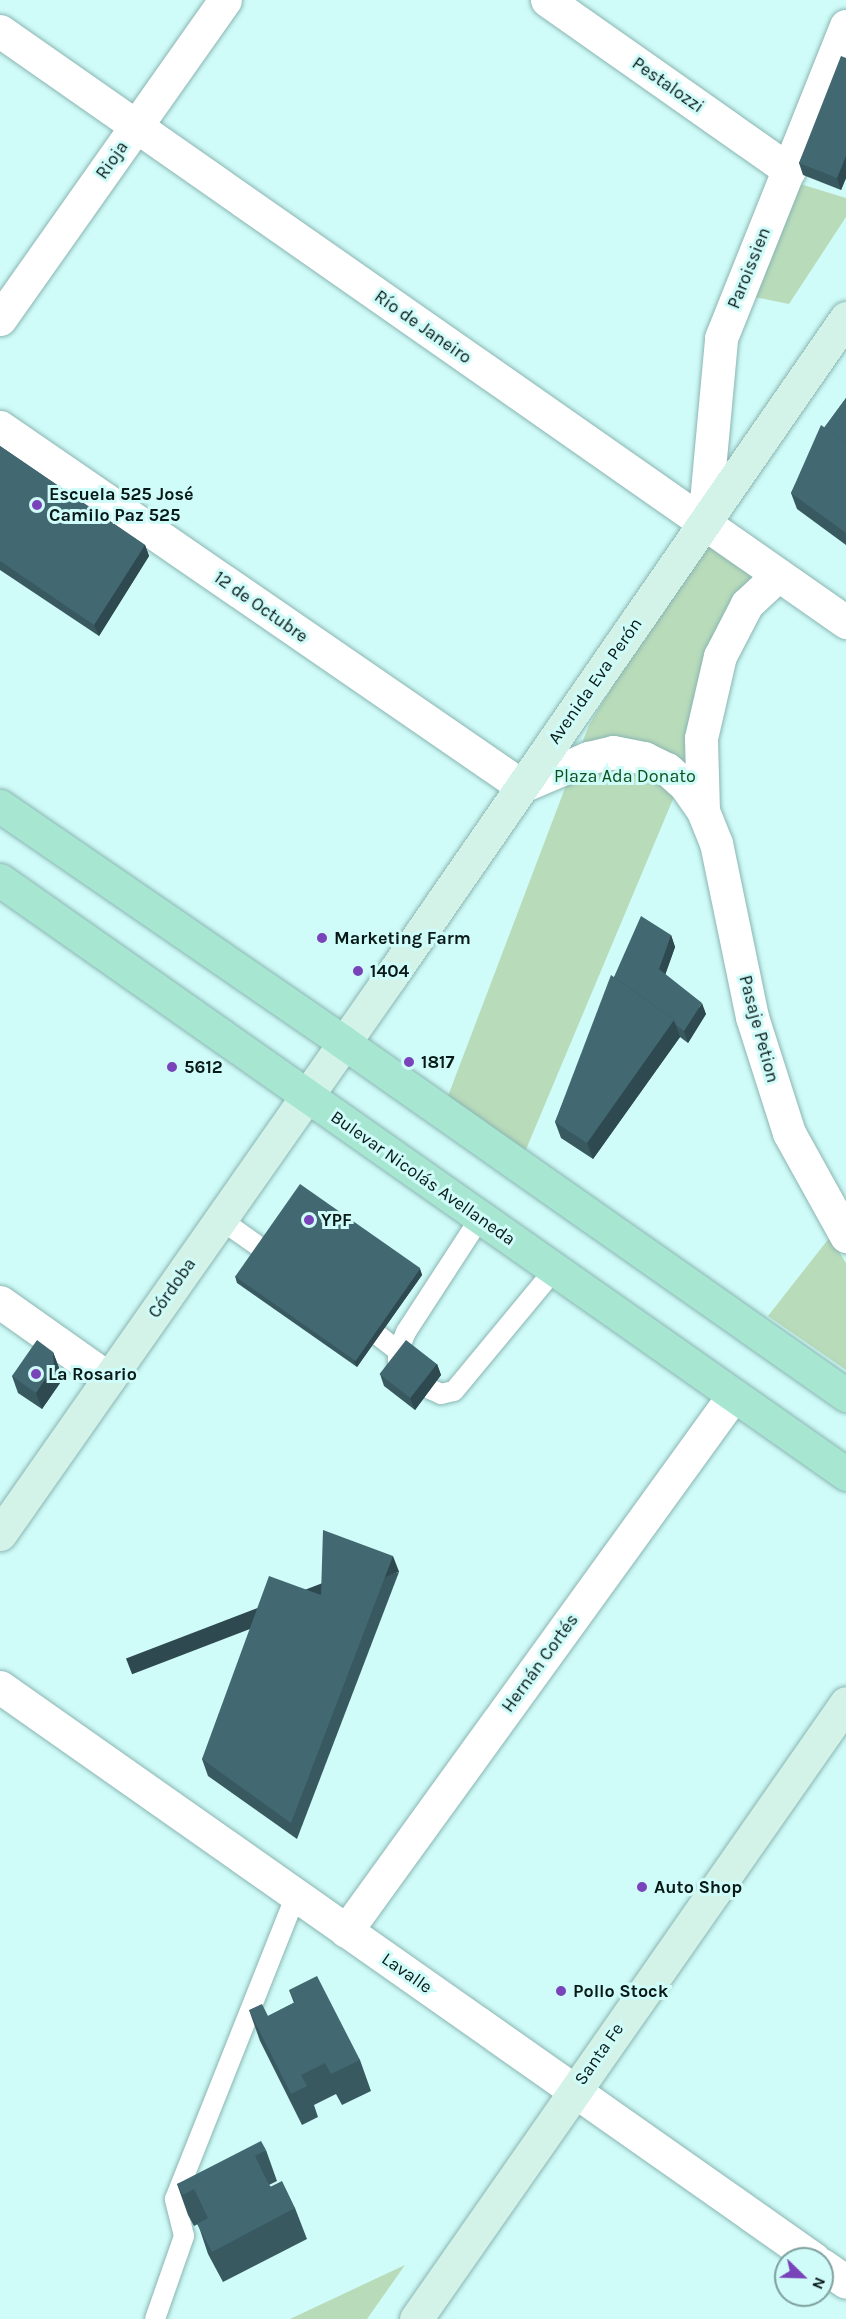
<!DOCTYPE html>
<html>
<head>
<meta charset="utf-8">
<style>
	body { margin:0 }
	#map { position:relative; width:846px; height:2319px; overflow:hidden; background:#cffbf8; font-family:Karla,sans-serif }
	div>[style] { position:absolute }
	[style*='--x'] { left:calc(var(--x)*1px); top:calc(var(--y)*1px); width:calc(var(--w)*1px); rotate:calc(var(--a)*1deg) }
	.green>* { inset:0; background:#b8dbba }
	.roads { filter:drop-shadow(0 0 2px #8ab5b2) drop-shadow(0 0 2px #8ab5b2) }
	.service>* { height:20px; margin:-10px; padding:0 10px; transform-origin:10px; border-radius:10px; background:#fff }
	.minor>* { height:33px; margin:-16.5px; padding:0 16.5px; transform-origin:16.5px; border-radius:16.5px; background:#fff }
	.secondary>* { height:33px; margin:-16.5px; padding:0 16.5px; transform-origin:16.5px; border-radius:16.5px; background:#d3f3e8 }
	.primary>* { height:33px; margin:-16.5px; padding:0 16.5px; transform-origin:16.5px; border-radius:16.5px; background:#a7e6d1 }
	.wall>* { inset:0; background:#395961 }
	.shaded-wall>* { inset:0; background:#2e494f; transform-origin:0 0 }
	.building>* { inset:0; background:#426871; transform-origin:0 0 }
	.dots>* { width:16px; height:16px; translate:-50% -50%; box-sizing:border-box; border:3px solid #cffbf8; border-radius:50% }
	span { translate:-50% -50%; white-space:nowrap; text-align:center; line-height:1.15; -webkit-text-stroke:6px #cffbf8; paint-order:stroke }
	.street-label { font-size:18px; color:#081918 }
	.poi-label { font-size:18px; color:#081918; font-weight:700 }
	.left { translate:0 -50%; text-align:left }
	.park-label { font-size:18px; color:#0b521d }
	.north { position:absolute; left:774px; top:2247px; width:60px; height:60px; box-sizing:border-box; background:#cffbf8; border:2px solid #7fa19e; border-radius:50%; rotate:113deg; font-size:16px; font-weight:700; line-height:24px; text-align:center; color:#081918 }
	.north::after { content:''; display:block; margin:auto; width:21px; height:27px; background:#7943ba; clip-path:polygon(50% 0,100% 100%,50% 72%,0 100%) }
</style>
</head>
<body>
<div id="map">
	<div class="green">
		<i style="clip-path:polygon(800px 184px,846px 198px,846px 217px,789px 304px,754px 297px)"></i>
		<i style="clip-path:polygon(706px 545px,727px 548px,760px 577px,689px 761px,522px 1159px,445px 1104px,589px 725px,642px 637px)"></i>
		<i style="clip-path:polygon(830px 1237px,846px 1263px,846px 1370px,768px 1316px)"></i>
		<i style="clip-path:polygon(405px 2265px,367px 2319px,290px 2319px)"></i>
	</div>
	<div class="roads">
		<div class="service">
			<i style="--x:220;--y:1219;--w:50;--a:35.3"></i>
			<i style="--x:379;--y:1336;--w:24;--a:38"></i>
			<i style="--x:398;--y:1367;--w:16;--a:-90"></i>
			<i style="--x:398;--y:1351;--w:21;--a:-67"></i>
			<i style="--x:406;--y:1332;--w:136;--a:-57"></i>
			<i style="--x:430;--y:1389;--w:12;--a:24"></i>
			<i style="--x:441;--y:1394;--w:13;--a:-13"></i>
			<i style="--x:454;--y:1391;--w:157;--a:-50.4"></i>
			<i style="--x:155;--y:2319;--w:88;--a:-70.7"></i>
			<i style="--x:184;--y:2236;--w:38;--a:-104"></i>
			<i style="--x:175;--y:2199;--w:327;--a:-68.3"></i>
		</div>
		<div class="minor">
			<i style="--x:547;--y:0;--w:296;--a:35.1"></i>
			<i style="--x:0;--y:31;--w:1032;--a:34.94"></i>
			<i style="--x:0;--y:319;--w:390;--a:-54.8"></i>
			<i style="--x:0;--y:427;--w:634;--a:34.52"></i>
			<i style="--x:522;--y:786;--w:72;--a:-23"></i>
			<i style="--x:588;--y:758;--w:26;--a:-13"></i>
			<i style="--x:613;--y:752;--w:32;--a:11"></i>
			<i style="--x:644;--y:758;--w:25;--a:26"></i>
			<i style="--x:667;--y:769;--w:24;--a:42"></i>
			<i style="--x:685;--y:785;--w:32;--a:55"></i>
			<i style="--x:703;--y:811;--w:35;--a:68"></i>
			<i style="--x:716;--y:843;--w:178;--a:78.3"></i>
			<i style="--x:752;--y:1017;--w:122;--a:72.3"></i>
			<i style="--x:789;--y:1133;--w:118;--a:61"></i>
			<i style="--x:704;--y:523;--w:186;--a:-84.7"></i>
			<i style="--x:721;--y:338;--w:336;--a:-68.2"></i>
			<i style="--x:703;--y:811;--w:73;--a:-91.6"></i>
			<i style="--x:701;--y:738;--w:84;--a:-77"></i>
			<i style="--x:720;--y:656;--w:59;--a:-62.6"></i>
			<i style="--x:747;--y:604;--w:42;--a:-43.1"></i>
			<i style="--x:0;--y:1302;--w:133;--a:35.2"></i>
			<i style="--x:0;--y:1687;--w:995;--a:35.1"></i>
			<i style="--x:346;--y:1931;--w:660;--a:-54.12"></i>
			<i style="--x:822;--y:2265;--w:29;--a:35"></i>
		</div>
		<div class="secondary">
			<i style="--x:0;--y:1534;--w:681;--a:-54.98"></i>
			<i style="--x:391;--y:976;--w:800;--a:-55.34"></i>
			<i style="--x:416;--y:2319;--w:751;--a:-55.08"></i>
		</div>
		<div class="primary">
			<i style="--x:0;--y:806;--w:416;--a:34.5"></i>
			<i style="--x:343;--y:1042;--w:615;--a:35.06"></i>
			<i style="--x:0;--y:880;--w:1034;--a:35.07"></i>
		</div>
	</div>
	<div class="wall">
		<i style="clip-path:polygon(846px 58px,846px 178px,841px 190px,803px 175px,799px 163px)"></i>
		<i style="clip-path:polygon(846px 398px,846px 545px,797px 509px,791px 493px,824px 428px)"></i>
		<i style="clip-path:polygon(0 446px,145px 545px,149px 556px,99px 636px,0 570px)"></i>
		<i style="clip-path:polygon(671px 935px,675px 947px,665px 975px,706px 1014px,688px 1043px,680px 1037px,593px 1159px,561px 1138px,555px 1122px,614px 977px)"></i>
		<i style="clip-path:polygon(420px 1269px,422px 1275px,357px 1367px,237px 1283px,235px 1276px)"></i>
		<i style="clip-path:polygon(53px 1352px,59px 1368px,60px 1383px,42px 1409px,18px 1393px,12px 1376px)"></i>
		<i style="clip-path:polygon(437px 1364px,441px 1375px,415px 1410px,384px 1386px,380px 1374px)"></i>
		<i style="clip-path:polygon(399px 1572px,297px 1839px,208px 1776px,202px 1759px,321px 1595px)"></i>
		<i style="clip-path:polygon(289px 1990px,360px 2060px,371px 2091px,342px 2105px,336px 2094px,314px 2105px,318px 2117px,302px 2125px,260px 2041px,249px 2010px,268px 2016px,294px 2003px)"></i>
		<i style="clip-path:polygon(266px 2150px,277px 2181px,269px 2185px,295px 2208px,307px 2239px,223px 2282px,208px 2254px,198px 2224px,194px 2226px,188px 2215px,177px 2184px)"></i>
	</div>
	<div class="shaded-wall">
		<i style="clip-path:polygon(846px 156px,846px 178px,841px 190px,837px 178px)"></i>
		<i style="clip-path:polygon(145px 545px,149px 556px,99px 636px,94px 625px)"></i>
		<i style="clip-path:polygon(671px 935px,675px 947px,663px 981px,659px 969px)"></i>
		<i style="clip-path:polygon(702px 1003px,706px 1014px,688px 1043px,684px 1031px)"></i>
		<i style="clip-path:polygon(674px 1020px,680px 1037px,593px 1159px,587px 1143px)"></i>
		<i style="clip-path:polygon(420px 1269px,422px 1275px,357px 1367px,354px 1361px)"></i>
		<i style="clip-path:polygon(53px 1352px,59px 1368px,60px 1383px,42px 1409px,36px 1393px)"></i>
		<i style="clip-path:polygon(437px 1364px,441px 1375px,415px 1410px,410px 1398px)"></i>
		<i style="left:393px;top:1556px;width:17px;height:286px;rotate:69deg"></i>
	</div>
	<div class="building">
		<i style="clip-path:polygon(841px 56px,846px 58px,846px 156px,837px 178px,799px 163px)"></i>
		<i style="clip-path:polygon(846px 398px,846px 443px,824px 428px)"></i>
		<i style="clip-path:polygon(821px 425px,846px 443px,846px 533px,791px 493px)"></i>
		<i style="clip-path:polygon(0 446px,145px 545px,94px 625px,0 561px)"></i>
		<i style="clip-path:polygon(641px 916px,671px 935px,659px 969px,702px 1003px,684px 1031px,676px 1025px,674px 1020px,614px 977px)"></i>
		<i style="clip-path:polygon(611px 975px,674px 1020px,587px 1143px,555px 1122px)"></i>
		<i style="left:300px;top:1184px;width:147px;height:113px;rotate:35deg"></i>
		<i style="clip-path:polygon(37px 1340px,53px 1352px,54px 1366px,36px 1393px,12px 1376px)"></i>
		<i style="left:406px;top:1340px;width:39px;height:43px;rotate:38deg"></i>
		<i style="clip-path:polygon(323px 1530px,393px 1556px,291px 1823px,202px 1759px,269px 1576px,321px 1595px)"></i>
		<i style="clip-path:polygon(317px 1976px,360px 2060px,331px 2074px,325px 2063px,301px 2075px,307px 2086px,291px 2094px,249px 2010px,262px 2004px,268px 2016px,295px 2002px,289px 1990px)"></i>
		<i style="clip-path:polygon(261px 2141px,266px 2150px,255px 2156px,270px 2187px,282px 2181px,295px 2208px,212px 2252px,197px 2224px,208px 2218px,194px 2189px,183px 2195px,177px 2184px)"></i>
	</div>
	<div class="dots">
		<i style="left:37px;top:505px;background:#7943ba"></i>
		<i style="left:322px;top:938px;background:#7943ba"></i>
		<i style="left:358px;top:971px;background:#7943ba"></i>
		<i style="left:409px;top:1062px;background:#7943ba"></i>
		<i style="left:172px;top:1067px;background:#7943ba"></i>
		<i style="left:309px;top:1220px;background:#7943ba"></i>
		<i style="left:36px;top:1374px;background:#7943ba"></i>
		<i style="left:642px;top:1887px;background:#7943ba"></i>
		<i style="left:561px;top:1991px;background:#7943ba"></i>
	</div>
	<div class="street-label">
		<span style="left:668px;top:85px;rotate:35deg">Pestalozzi</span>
		<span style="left:112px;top:160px;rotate:-55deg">Rioja</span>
		<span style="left:749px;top:268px;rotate:-68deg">Paroissien</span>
		<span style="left:423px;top:327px;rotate:35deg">Río de Janeiro</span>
		<span style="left:261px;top:607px;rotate:35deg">12 de Octubre</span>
		<span style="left:595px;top:681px;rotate:-55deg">Avenida Eva Perón</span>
		<span style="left:759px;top:1029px;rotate:75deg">Pasaje Petion</span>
		<span style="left:423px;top:1178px;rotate:35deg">Bulevar Nicolás Avellaneda</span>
		<span style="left:172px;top:1288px;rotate:-55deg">Córdoba</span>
		<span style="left:540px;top:1663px;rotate:-54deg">Hernán Cortés</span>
		<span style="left:407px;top:1973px;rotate:35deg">Lavalle</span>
		<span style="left:599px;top:2054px;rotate:-55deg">Santa Fe</span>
	</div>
	<div class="poi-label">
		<span class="left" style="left:49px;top:505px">Escuela 525 José<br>Camilo Paz 525</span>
		<span class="left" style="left:334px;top:938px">Marketing Farm</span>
		<span class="left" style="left:370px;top:971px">1404</span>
		<span class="left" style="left:421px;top:1062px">1817</span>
		<span class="left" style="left:184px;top:1067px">5612</span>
		<span class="left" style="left:321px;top:1220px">YPF</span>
		<span class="left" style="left:48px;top:1374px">La Rosario</span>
		<span class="left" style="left:654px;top:1887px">Auto Shop</span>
		<span class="left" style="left:573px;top:1991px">Pollo Stock</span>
	</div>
	<div class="park-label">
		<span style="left:625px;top:776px">Plaza Ada Donato</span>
	</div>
	<div class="north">N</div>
</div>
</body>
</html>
